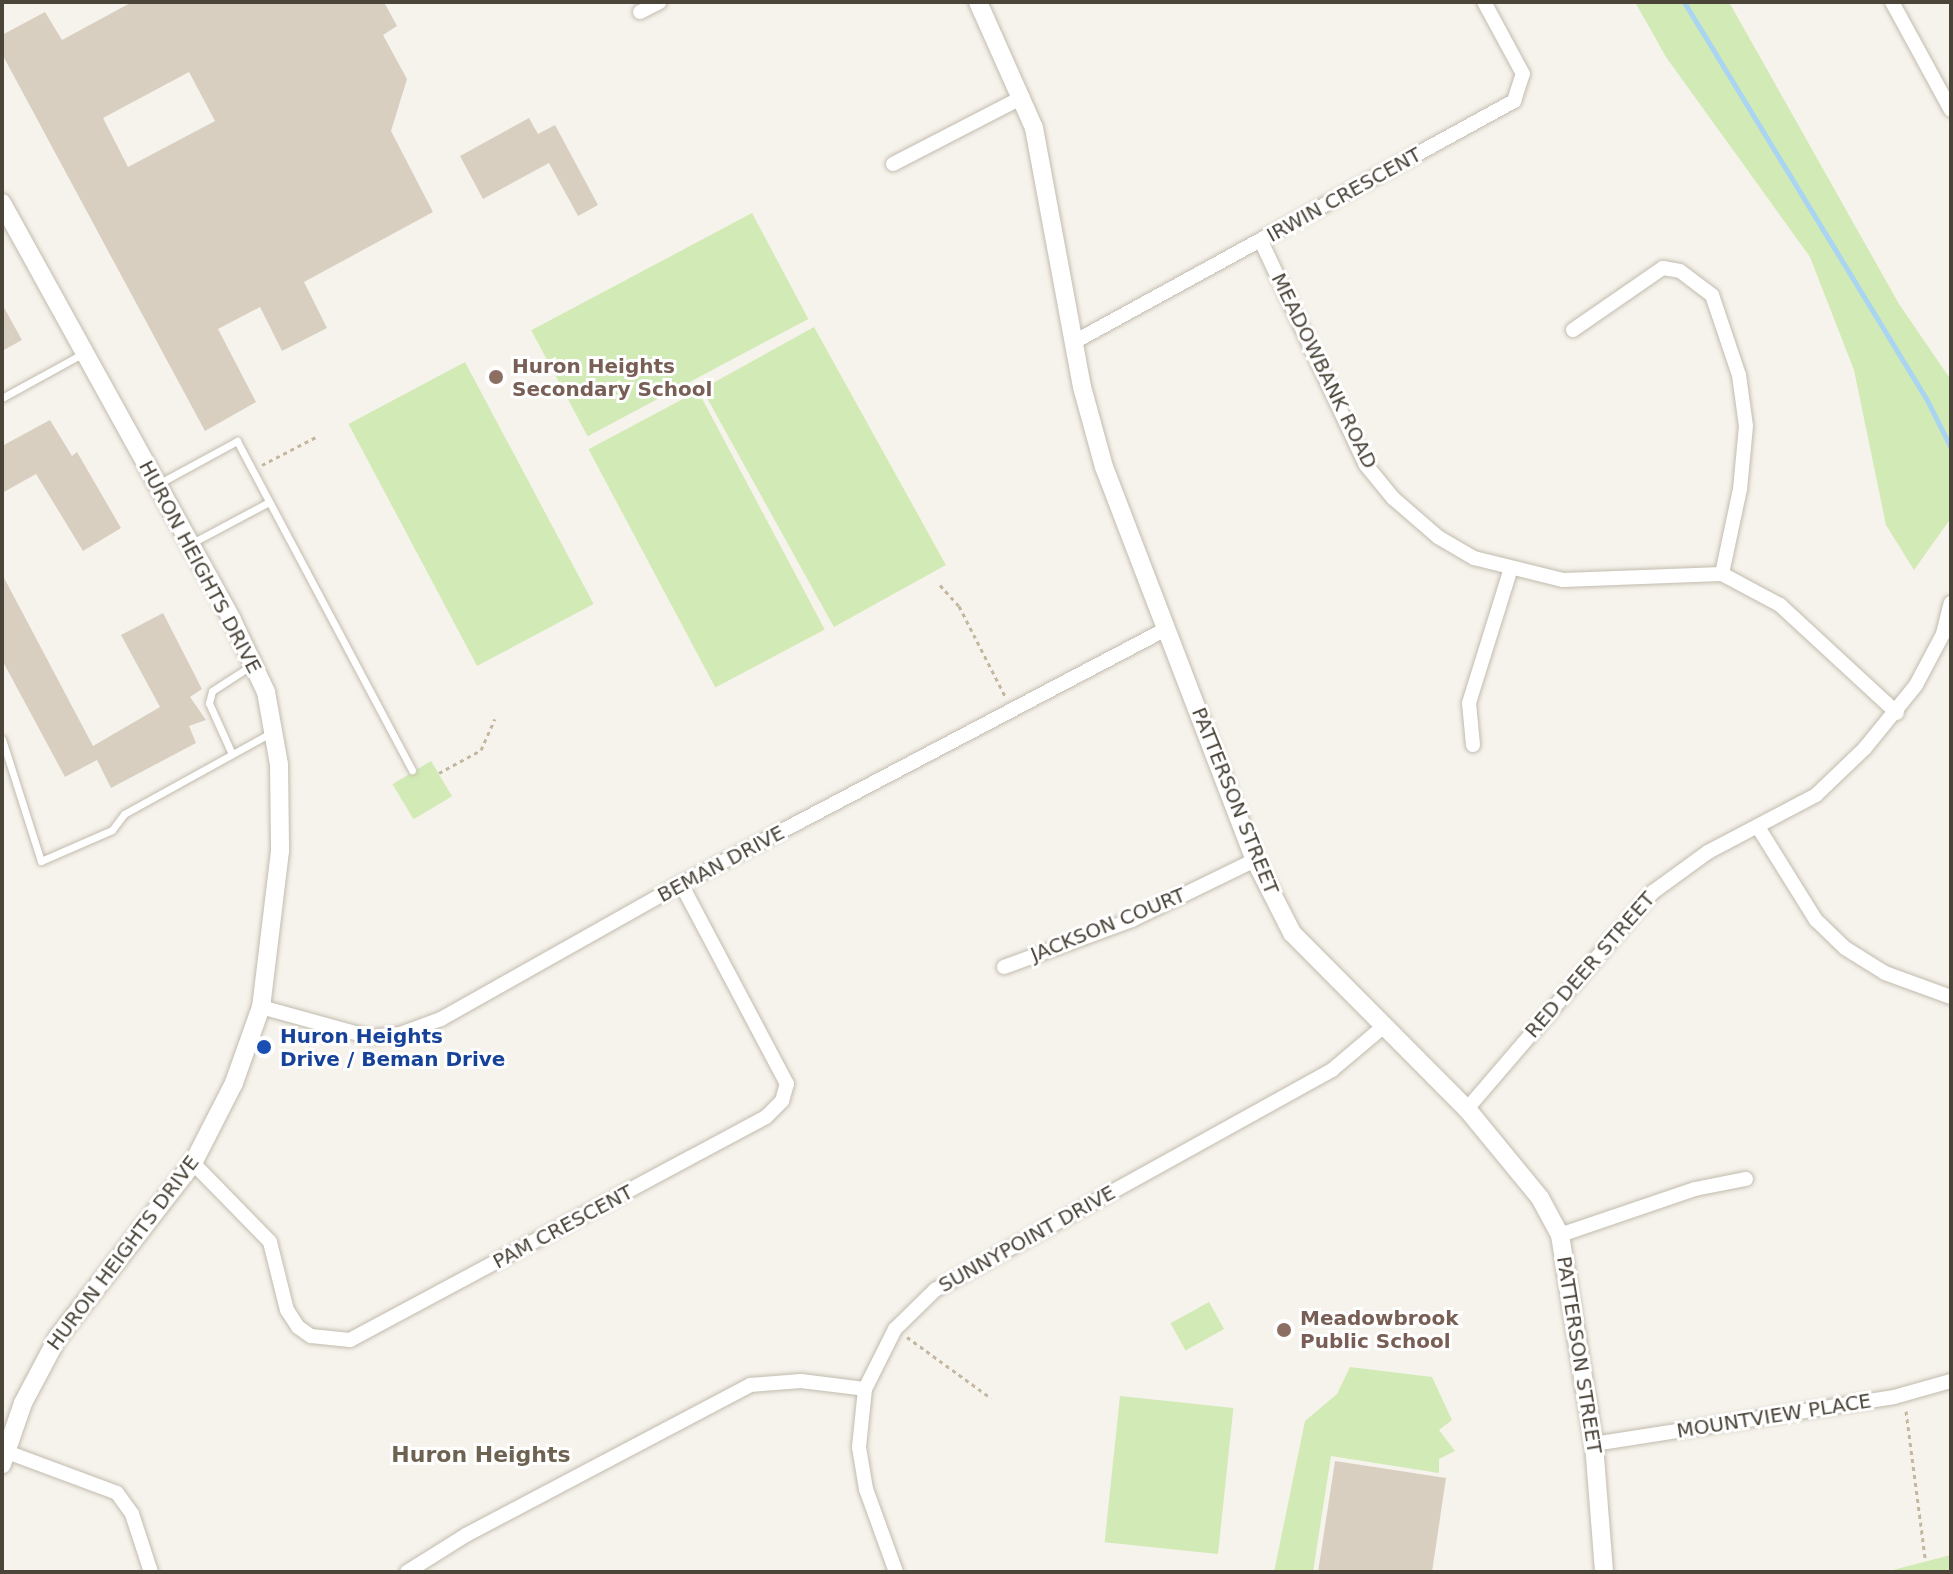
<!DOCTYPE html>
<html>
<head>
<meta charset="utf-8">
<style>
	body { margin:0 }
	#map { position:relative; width:1953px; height:1574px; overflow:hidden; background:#f6f3ec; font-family:"DejaVu Sans",sans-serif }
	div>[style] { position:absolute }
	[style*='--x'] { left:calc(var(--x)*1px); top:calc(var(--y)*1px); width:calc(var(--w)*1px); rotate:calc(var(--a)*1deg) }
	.green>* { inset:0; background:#d2eab5; transform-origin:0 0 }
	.stream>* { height:5px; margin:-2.5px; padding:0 2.5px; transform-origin:2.5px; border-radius:2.5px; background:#a9d4f2 }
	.building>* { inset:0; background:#d8cfc1 }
	.path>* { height:3px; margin-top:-1.5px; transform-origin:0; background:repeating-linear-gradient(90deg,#c4b79f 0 4px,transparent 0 8px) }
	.roads { filter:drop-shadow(0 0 2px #c2bbae) drop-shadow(0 0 2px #c2bbae) }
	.service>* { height:7px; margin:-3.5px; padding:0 3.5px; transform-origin:3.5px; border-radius:3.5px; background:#fff }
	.minor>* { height:14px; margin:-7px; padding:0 7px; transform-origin:7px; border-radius:7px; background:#fff }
	.tertiary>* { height:18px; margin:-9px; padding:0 9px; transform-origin:9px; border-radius:9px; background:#fff }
	.dots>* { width:22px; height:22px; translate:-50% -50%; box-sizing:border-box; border:4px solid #fff; border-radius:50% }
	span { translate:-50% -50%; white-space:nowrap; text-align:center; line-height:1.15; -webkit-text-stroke:6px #fff; paint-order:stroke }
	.street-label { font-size:20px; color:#4b4439 }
	.education-label { font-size:20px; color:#785e54; font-weight:700 }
	.left { translate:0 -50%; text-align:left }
	.transit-label { font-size:20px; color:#164399; font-weight:700 }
	.neighbourhood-label { font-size:22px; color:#6e6250; font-weight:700 }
	.frame { position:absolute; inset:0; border:4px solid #4b4439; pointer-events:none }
</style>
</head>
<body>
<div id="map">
	<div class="green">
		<i style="clip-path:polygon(1635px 2px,1729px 2px,1899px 304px,1951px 380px,1951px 518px,1914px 570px,1886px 525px,1854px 370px,1810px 257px,1666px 57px)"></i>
		<i style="left:752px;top:213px;width:120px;height:250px;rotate:62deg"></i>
		<i style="left:814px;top:327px;width:272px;height:128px;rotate:61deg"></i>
		<i style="left:465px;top:362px;width:274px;height:132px;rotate:62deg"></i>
		<i style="left:698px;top:391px;width:270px;height:124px;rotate:62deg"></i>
		<i style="left:431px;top:761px;width:41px;height:45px;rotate:59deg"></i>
		<i style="left:1209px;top:1302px;width:31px;height:44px;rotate:61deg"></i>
		<i style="clip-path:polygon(1350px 1367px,1432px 1377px,1452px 1420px,1439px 1430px,1455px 1451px,1439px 1459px,1439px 1473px,1331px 1456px,1313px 1572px,1274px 1572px,1305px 1421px,1337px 1394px)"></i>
		<i style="left:1120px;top:1396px;width:114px;height:147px;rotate:6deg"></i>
		<i style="clip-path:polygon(1951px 1555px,1951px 1572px,1885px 1572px)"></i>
	</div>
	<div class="stream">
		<i style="--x:1684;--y:2;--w:464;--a:58.6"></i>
		<i style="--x:1926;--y:398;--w:56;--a:63.4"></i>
	</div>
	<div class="building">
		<i style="clip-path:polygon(evenodd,132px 2px,384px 2px,397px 26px,383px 35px,407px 79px,391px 131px,433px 212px,304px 282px,327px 328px,282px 351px,260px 307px,218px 329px,256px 402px,205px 431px,2px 54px,2px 35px,45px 12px,62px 40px,132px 2px,189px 72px,215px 121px,128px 167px,103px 118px,189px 72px)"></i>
		<i style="clip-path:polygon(529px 118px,538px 134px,555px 125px,598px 205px,578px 216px,549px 163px,483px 199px,460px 156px)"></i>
		<i style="clip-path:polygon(2px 304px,22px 340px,2px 351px)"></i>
		<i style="clip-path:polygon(50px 420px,72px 456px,77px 452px,121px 528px,83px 551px,36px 474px,2px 493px,2px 446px)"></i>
		<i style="clip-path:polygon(2px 574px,93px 746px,160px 707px,121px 635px,163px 613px,202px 689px,190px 697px,206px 720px,189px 726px,196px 743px,111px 788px,97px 760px,65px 777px,2px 660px)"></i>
		<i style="clip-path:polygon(1335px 1461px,1446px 1478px,1432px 1572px,1318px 1572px)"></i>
	</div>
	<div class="path">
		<i style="--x:262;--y:465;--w:61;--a:-27.4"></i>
		<i style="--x:940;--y:585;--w:28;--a:48"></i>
		<i style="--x:959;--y:606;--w:101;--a:62.9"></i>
		<i style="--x:439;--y:773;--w:48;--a:-28.7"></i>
		<i style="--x:481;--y:750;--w:34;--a:-66"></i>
		<i style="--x:907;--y:1337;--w:104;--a:36"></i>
		<i style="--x:1906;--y:1411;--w:148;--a:82.6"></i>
	</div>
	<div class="roads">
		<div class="service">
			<i style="--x:2;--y:398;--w:94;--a:-28.8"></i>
			<i style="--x:160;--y:483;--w:88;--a:-28.6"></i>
			<i style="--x:237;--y:441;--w:373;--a:62"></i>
			<i style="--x:192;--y:543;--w:87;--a:-28"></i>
			<i style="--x:2;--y:739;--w:128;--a:72.3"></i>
			<i style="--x:41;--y:861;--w:77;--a:-23.6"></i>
			<i style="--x:112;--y:830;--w:20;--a:-53"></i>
			<i style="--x:124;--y:814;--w:168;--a:-28.9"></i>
			<i style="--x:232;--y:754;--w:56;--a:-114.3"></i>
			<i style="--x:209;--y:703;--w:12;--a:-76"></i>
			<i style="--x:212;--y:691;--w:48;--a:-33"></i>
		</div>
		<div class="minor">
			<i style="--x:1892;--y:2;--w:123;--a:61.4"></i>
			<i style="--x:640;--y:12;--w:22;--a:-27"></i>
			<i style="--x:893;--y:164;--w:146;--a:-27.3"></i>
			<i style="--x:1261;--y:241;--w:247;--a:64.9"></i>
			<i style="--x:1366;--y:465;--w:43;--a:50.7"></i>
			<i style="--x:1393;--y:498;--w:60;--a:40.9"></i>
			<i style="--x:1438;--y:537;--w:42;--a:30.3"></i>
			<i style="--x:1474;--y:558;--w:92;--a:13.9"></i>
			<i style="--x:1563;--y:580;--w:159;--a:-2.2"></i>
			<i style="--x:1722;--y:574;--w:66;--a:28.1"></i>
			<i style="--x:1780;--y:605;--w:159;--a:42.7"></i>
			<i style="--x:1573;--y:330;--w:109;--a:-34.6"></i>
			<i style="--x:1663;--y:268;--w:17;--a:10"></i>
			<i style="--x:1680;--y:271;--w:40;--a:37"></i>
			<i style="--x:1712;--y:295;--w:84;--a:71.4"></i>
			<i style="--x:1739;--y:375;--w:51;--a:82.2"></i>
			<i style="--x:1746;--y:426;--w:63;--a:95.4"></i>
			<i style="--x:1740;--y:489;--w:87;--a:102"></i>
			<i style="--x:1074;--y:342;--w:502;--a:-28.71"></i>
			<i style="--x:1514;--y:101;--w:28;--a:-72"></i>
			<i style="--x:1523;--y:74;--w:82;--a:-118.4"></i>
			<i style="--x:1473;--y:745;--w:42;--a:-95.4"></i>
			<i style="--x:1469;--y:703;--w:141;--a:-72.7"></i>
			<i style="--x:1758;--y:827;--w:110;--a:58.1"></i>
			<i style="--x:1816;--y:920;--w:40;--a:44"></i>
			<i style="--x:1845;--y:948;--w:47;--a:32"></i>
			<i style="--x:1885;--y:973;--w:70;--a:20"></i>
			<i style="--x:1004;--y:967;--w:136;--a:-20.2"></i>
			<i style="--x:1132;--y:920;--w:137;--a:-26"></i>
			<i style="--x:261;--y:1007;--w:113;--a:15.4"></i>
			<i style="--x:370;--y:1037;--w:30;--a:-6"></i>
			<i style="--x:400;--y:1034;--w:44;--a:-20.1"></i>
			<i style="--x:441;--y:1019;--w:275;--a:-29.4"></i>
			<i style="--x:681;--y:884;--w:550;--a:-27.73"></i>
			<i style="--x:1467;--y:1109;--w:286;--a:-49.4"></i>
			<i style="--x:1653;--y:892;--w:68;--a:-36"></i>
			<i style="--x:1708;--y:852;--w:122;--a:-27.8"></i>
			<i style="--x:1816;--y:795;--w:68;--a:-43.8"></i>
			<i style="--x:1865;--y:748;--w:81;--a:-51"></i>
			<i style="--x:1916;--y:685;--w:58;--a:-62.1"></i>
			<i style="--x:1943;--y:634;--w:32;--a:-76"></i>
			<i style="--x:193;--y:1163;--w:110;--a:45.7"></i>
			<i style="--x:270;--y:1242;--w:70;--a:76"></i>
			<i style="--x:287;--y:1310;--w:20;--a:57"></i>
			<i style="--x:298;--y:1327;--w:16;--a:35"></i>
			<i style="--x:311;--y:1336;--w:39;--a:6"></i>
			<i style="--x:350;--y:1340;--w:472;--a:-28.2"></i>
			<i style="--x:766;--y:1117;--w:23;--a:-45"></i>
			<i style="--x:782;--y:1101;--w:18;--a:-74"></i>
			<i style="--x:787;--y:1084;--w:226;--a:-117.9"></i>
			<i style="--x:1560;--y:1235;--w:143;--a:-18.8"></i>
			<i style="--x:1695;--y:1189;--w:52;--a:-11.1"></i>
			<i style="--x:1594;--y:1444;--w:304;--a:-8.9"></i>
			<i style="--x:1894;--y:1397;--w:59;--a:-15.7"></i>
			<i style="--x:7;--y:1452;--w:117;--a:20.4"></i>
			<i style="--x:117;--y:1493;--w:26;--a:54"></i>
			<i style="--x:132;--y:1514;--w:61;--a:71.9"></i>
			<i style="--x:407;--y:1572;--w:70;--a:-32.1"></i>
			<i style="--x:466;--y:1535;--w:321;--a:-27.8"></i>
			<i style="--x:750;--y:1385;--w:51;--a:-4.5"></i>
			<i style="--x:801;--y:1381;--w:64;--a:7.1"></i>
			<i style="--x:896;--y:1572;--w:88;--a:-109.9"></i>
			<i style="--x:866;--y:1489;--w:43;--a:-99.5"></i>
			<i style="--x:859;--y:1447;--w:58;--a:-84.1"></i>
			<i style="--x:865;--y:1389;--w:67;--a:-63.4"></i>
			<i style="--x:895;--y:1329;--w:56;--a:-44.3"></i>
			<i style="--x:935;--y:1290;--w:454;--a:-29"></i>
			<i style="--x:1332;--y:1070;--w:68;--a:-40.2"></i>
		</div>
		<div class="tertiary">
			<i style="--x:978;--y:2;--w:138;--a:66"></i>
			<i style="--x:1034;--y:128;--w:263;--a:79.5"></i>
			<i style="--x:1082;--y:387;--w:83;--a:74.6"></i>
			<i style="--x:1104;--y:467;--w:421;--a:69"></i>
			<i style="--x:1255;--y:860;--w:82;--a:63.1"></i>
			<i style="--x:1292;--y:933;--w:248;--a:45.2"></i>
			<i style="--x:1467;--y:1109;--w:115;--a:50.6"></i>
			<i style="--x:1540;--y:1198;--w:42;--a:61.6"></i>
			<i style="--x:1560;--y:1235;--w:212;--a:80.8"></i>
			<i style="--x:1594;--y:1444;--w:128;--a:85.5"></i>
			<i style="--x:2;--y:203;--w:476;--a:61.1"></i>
			<i style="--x:232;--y:620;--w:80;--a:64.7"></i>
			<i style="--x:266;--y:692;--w:73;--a:79.8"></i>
			<i style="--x:279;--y:764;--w:87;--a:89.3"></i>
			<i style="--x:280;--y:851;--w:157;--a:96.9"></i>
			<i style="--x:261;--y:1007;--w:81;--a:109.6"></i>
			<i style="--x:234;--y:1083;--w:90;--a:117.1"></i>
			<i style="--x:193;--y:1163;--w:220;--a:127.8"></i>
			<i style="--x:58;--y:1337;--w:75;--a:117.9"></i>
			<i style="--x:23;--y:1403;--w:65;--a:109"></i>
		</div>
	</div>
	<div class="dots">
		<i style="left:496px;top:377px;background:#8d6e63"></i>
		<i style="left:264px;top:1047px;background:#1a4fb4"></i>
		<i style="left:1284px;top:1330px;background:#8d6e63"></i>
	</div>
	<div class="street-label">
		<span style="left:1344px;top:195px;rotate:-29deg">IRWIN CRESCENT</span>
		<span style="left:1324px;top:371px;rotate:64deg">MEADOWBANK ROAD</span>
		<span style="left:200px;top:567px;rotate:62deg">HURON HEIGHTS DRIVE</span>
		<span style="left:1235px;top:801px;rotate:68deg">PATTERSON STREET</span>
		<span style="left:721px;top:864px;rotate:-28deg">BEMAN DRIVE</span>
		<span style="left:1108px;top:925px;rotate:-22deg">JACKSON COURT</span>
		<span style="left:1590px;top:965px;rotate:-49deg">RED DEER STREET</span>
		<span style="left:563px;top:1227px;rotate:-28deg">PAM CRESCENT</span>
		<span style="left:1027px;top:1239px;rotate:-29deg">SUNNYPOINT DRIVE</span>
		<span style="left:123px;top:1253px;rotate:-53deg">HURON HEIGHTS DRIVE</span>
		<span style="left:1579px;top:1355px;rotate:81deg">PATTERSON STREET</span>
		<span style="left:1774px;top:1416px;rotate:-9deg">MOUNTVIEW PLACE</span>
	</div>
	<div class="education-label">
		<span class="left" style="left:512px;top:378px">Huron Heights<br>Secondary School</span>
		<span class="left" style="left:1300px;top:1330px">Meadowbrook<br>Public School</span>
	</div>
	<div class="transit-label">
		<span class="left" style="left:280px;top:1048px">Huron Heights<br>Drive / Beman Drive</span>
	</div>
	<div class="neighbourhood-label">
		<span style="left:481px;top:1455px">Huron Heights</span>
	</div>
	<div class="frame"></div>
</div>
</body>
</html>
